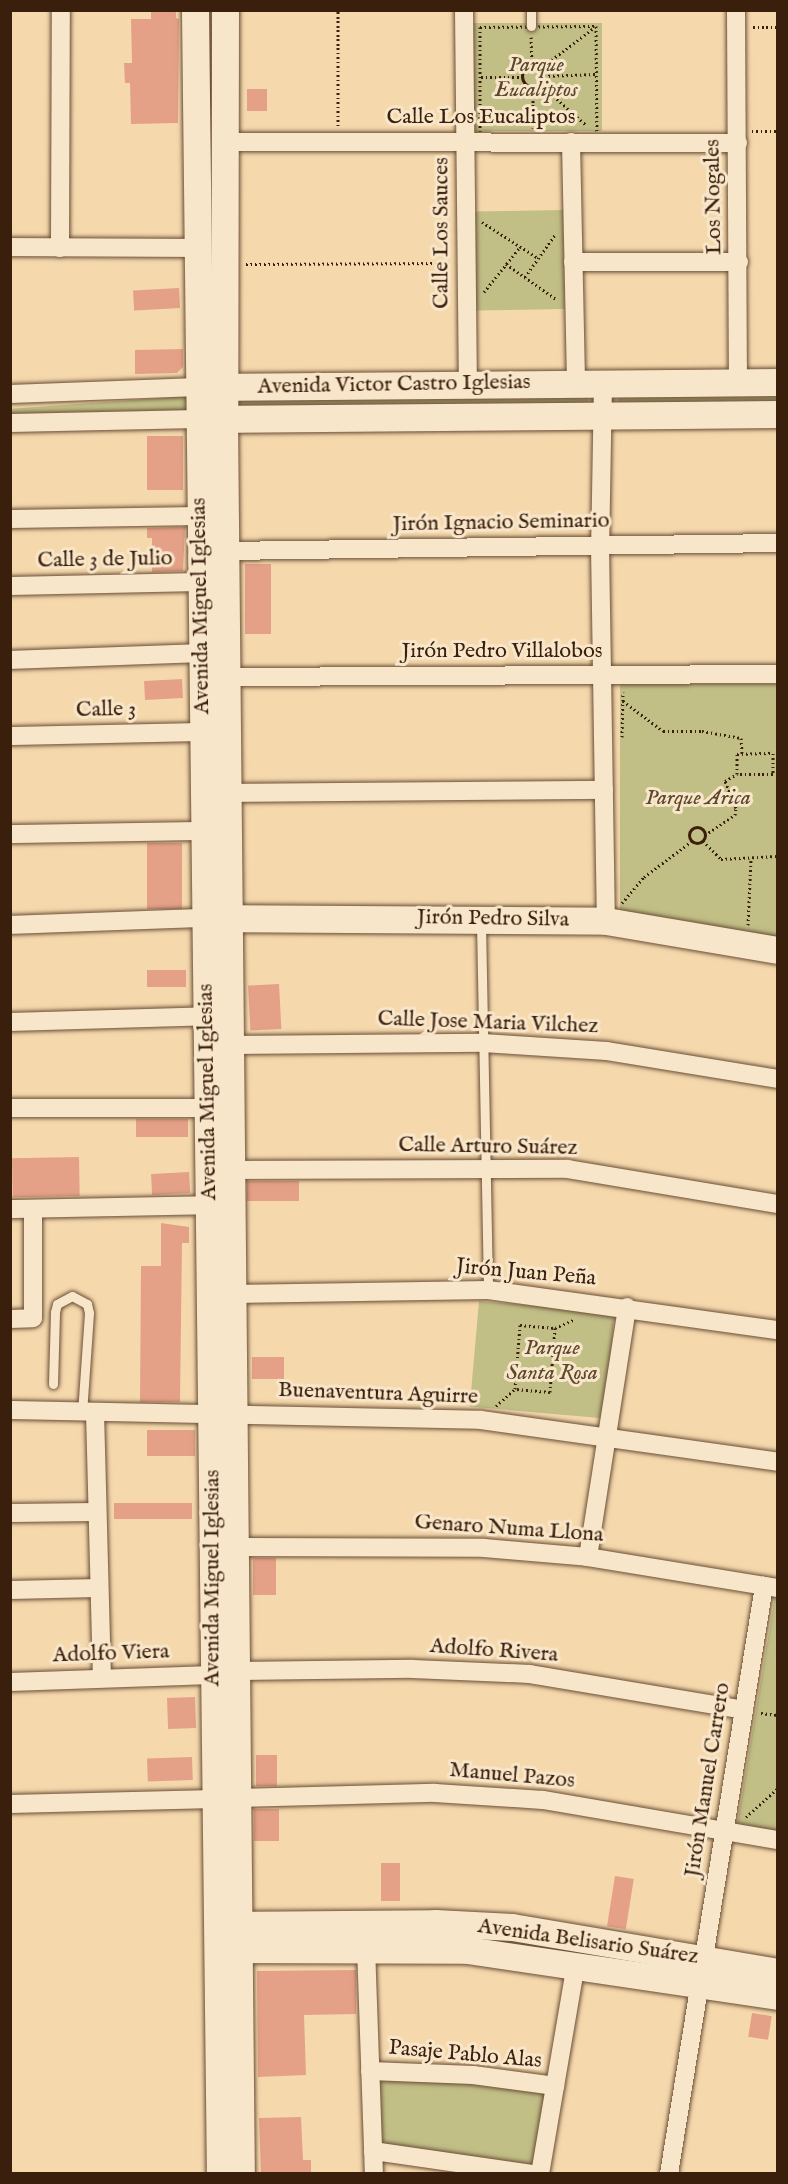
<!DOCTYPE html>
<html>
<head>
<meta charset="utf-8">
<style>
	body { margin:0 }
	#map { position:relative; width:788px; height:2184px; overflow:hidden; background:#f5d9ad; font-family:"IM FELL English",serif }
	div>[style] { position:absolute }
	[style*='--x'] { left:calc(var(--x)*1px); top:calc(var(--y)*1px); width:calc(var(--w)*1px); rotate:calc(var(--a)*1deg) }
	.green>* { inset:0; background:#c1be86; transform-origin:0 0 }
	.building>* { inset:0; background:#e5a088; transform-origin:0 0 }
	.path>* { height:3px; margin-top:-1.5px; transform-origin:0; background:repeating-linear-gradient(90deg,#3b1f0d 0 1.5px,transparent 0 4.5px) }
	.path>.ring { margin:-1.5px; padding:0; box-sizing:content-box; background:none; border:3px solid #3b1f0d; border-radius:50% }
	.roads { filter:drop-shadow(0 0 2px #6a4e35) drop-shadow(0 0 2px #6a4e35) }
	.lane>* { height:9px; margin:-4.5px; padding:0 4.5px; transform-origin:4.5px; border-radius:4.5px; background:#f8e6ca }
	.street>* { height:18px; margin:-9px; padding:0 9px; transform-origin:9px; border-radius:9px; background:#f8e6ca }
	.secondary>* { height:27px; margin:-13.5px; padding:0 13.5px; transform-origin:13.5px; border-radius:13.5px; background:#f8e6ca }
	span { translate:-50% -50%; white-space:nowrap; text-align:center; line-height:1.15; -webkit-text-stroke:6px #f8e6ca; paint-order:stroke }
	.park-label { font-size:22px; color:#5c472b; font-style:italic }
	.street-label { font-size:22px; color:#3b1f0d }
	.frame { position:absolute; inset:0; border:12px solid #3b1f0d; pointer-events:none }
</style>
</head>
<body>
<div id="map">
	<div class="green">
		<i style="left:602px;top:23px;width:108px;height:131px;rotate:90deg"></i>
		<i style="left:563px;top:210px;width:99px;height:89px;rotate:89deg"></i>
		<i style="left:588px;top:390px;width:17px;height:351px;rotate:90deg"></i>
		<i style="left:618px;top:392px;width:159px;height:16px"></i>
		<i style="left:191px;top:396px;width:15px;height:181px;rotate:86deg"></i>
		<i style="left:777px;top:684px;width:254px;height:157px;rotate:90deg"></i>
		<i style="left:479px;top:1301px;width:136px;height:106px;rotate:5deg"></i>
		<i style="clip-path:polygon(775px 1596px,777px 1597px,777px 1832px,737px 1825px)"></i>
		<i style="clip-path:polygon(379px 2078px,474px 2081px,550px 2092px,536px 2170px,380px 2150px)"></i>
	</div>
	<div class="building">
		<i style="clip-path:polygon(151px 10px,176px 10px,176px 18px,179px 19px,178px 123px,131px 124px,130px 83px,125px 83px,124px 63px,132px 63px,131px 19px,151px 19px)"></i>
		<i style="left:267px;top:89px;width:22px;height:20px;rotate:90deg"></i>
		<i style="left:179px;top:288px;width:20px;height:46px;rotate:87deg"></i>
		<i style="clip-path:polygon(183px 349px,183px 367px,177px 373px,135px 374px,135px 350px)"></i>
		<i style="left:183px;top:436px;width:54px;height:36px;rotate:90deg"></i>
		<i style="clip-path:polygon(185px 527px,183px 571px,152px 572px,152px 538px,147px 538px,147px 528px)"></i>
		<i style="left:245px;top:564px;width:26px;height:70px"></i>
		<i style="left:182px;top:679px;width:19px;height:38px;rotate:87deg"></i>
		<i style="left:147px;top:843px;width:35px;height:66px"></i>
		<i style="left:186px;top:970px;width:17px;height:39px;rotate:90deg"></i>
		<i style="left:279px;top:984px;width:45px;height:31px;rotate:87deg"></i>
		<i style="left:136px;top:1119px;width:52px;height:18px"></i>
		<i style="left:79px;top:1157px;width:39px;height:67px;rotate:89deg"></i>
		<i style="left:189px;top:1172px;width:21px;height:38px;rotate:87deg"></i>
		<i style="left:247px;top:1181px;width:52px;height:20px"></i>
		<i style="clip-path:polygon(161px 1223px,189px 1227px,189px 1243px,182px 1243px,180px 1402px,140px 1402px,141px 1266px,161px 1266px)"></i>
		<i style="left:284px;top:1357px;width:22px;height:32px;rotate:90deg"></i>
		<i style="left:147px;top:1430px;width:48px;height:26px"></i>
		<i style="left:192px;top:1503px;width:16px;height:78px;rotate:90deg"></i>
		<i style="left:253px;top:1558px;width:23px;height:37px"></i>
		<i style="left:195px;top:1697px;width:31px;height:28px;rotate:88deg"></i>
		<i style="left:256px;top:1755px;width:21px;height:31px"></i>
		<i style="left:192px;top:1757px;width:23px;height:45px;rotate:88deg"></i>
		<i style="left:254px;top:1809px;width:25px;height:32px"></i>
		<i style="left:381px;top:1863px;width:19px;height:38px"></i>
		<i style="left:615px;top:1876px;width:19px;height:51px;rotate:9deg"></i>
		<i style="clip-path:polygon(356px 1970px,356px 2014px,304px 2015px,306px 2075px,258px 2077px,257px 1971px)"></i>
		<i style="left:752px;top:2013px;width:20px;height:24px;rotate:9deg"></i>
		<i style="clip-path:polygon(301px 2117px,303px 2160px,311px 2160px,311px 2174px,261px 2174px,259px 2118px)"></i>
	</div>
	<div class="path">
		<i style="--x:596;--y:26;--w:109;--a:89.5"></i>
		<i style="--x:597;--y:135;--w:117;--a:179.5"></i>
		<i style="--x:480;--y:136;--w:109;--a:-90"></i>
		<i style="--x:480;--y:27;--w:116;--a:-0.5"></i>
		<i style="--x:753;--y:27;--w:25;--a:0"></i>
		<i style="--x:531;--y:37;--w:28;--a:88"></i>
		<i class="ring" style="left:522px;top:65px;width:19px;height:19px"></i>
		<i style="--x:541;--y:68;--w:68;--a:-37.2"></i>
		<i style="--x:544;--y:76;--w:52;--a:-2.2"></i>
		<i style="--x:481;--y:77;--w:40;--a:0"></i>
		<i style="--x:540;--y:84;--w:62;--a:41.7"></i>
		<i style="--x:533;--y:87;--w:41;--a:90"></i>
		<i style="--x:338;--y:126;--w:116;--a:-90"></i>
		<i style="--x:752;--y:131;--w:26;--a:0"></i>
		<i style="--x:482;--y:222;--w:67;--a:32.7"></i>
		<i style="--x:246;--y:264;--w:203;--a:-0.3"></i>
		<i style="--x:506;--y:264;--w:61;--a:35"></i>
		<i style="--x:525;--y:277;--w:52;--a:-54.5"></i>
		<i style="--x:484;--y:292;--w:58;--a:-51.3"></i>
		<i style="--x:623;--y:701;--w:50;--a:36.9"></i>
		<i style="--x:663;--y:731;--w:39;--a:0"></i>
		<i style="--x:702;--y:731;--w:40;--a:10"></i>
		<i style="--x:741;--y:738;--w:16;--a:86"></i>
		<i style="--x:622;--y:737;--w:45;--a:-88.7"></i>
		<i style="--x:773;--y:753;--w:21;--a:90"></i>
		<i style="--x:773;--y:774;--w:36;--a:180"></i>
		<i style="--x:737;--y:774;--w:20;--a:-90"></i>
		<i style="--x:737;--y:754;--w:36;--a:-2"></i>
		<i class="ring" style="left:689px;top:827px;width:13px;height:13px"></i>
		<i style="--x:705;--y:835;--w:36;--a:-34"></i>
		<i style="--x:735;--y:815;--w:7;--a:-82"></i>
		<i style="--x:736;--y:808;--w:29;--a:-112"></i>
		<i style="--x:725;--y:781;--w:14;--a:-30"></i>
		<i style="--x:703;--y:841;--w:25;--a:45"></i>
		<i style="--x:721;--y:859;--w:57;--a:-3"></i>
		<i style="--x:622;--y:903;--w:34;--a:-50"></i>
		<i style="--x:644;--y:877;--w:60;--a:-36.9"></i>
		<i style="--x:748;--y:925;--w:67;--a:-87.4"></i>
		<i style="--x:520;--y:1325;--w:35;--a:5"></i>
		<i style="--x:555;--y:1328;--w:64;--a:94.5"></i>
		<i style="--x:550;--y:1392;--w:35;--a:-175"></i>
		<i style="--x:515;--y:1389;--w:64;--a:-85.5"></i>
		<i style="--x:555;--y:1328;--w:20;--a:-24"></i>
		<i style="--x:496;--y:1406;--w:25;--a:-42"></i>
		<i style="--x:761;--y:1713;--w:17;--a:7"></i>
		<i style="--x:746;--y:1817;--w:43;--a:-42.2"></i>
	</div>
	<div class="roads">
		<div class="lane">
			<i style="--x:531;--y:10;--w:16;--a:90"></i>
			<i style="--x:481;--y:923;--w:367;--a:88.9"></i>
			<i style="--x:53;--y:1384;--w:72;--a:-88.4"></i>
			<i style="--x:55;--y:1312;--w:8;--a:-76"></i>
			<i style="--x:57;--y:1304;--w:17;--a:-28"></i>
			<i style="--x:72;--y:1296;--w:17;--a:28"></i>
			<i style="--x:87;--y:1304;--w:9;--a:77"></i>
			<i style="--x:89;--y:1313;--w:99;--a:94"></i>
		</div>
		<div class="street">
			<i style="--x:464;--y:10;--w:374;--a:89.4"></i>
			<i style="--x:736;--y:10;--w:373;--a:89.7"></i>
			<i style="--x:224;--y:142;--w:514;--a:0.11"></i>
			<i style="--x:571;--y:142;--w:240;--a:88.8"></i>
			<i style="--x:10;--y:247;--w:187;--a:0.3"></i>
			<i style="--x:60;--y:248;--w:238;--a:-89.8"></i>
			<i style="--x:573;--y:262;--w:166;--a:0"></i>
			<i style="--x:603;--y:382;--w:164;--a:91"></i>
			<i style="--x:600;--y:546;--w:375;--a:89.1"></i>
			<i style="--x:10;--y:394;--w:188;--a:-2.1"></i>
			<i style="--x:10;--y:423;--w:188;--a:-1.2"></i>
			<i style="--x:10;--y:519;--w:189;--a:-0.9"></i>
			<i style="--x:226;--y:551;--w:552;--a:-0.83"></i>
			<i style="--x:10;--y:586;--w:190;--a:-1.2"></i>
			<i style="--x:10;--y:660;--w:191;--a:-2.1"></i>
			<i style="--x:228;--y:677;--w:550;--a:-0.31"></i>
			<i style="--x:10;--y:736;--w:193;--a:-1.2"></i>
			<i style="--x:229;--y:793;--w:375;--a:-0.5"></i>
			<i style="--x:10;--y:834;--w:194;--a:-0.9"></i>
			<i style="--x:10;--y:925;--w:195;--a:-2.1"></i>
			<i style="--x:10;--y:1022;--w:197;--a:-1.7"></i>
			<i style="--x:230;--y:1045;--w:253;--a:-0.5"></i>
			<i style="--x:483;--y:1043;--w:124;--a:3.7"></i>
			<i style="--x:607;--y:1051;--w:173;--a:9.3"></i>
			<i style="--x:10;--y:1108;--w:198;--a:0"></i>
			<i style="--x:231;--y:1170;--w:337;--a:-0.2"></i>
			<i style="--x:568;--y:1169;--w:213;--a:9.5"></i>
			<i style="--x:10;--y:1209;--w:200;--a:-1.1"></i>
			<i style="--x:232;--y:1294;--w:256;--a:-0.9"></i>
			<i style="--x:488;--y:1290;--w:293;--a:7.9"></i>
			<i style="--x:10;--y:1319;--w:23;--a:-2"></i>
			<i style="--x:33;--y:1318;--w:109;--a:-90"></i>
			<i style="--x:10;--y:1410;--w:471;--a:1.2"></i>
			<i style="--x:481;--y:1420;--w:300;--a:8"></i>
			<i style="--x:95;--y:1412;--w:266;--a:88.5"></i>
			<i style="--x:10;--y:1513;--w:87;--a:-0.7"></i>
			<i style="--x:235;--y:1547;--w:249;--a:0.2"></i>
			<i style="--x:484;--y:1548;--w:104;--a:4.9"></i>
			<i style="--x:588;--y:1557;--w:193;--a:9.3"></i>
			<i style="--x:588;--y:1557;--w:253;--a:-81.1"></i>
			<i style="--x:10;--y:1590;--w:89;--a:-1.3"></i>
			<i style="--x:238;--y:1671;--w:175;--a:-0.7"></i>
			<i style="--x:413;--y:1669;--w:117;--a:2.4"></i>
			<i style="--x:530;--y:1674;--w:217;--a:9.5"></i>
			<i style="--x:10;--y:1682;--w:202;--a:-2"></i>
			<i style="--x:238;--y:1798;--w:197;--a:-1.5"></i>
			<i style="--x:435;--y:1793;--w:108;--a:3.7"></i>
			<i style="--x:543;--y:1800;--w:238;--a:9.7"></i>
			<i style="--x:10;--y:1804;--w:205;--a:-1.4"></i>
			<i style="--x:366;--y:1947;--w:227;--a:88"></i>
			<i style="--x:370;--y:2071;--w:103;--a:2.2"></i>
			<i style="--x:473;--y:2075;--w:83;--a:7.6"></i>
			<i style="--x:373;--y:2151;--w:162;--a:8.2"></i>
			<i style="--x:540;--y:2174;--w:214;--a:-80.3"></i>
			<i style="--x:669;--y:2174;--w:596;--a:-80.82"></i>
		</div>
		<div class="secondary">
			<i style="--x:195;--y:10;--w:2164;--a:89.34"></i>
			<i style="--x:225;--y:10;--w:409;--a:90.1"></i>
			<i style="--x:224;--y:419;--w:1755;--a:89.45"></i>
			<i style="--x:206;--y:387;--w:572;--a:-0.5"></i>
			<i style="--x:208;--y:419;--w:570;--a:-0.5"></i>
			<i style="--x:211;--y:918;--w:395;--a:0.4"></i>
			<i style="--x:606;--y:921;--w:174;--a:9.6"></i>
			<i style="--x:222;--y:1925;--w:213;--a:-0.5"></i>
			<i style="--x:435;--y:1923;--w:77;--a:3"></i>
			<i style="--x:512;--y:1927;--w:270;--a:9.6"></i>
			<i style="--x:221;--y:1949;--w:246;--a:0.2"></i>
			<i style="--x:467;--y:1950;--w:314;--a:8.4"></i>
		</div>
	</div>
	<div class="park-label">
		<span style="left:536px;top:78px">Parque<br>Eucaliptos</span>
		<span style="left:698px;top:799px">Parque Arica</span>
		<span style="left:552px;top:1361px">Parque<br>Santa Rosa</span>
	</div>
	<div class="street-label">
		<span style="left:481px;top:118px">Calle Los Eucaliptos</span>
		<span style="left:714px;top:197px;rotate:-91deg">Los Nogales</span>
		<span style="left:442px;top:233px;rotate:-90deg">Calle Los Sauces</span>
		<span style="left:394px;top:385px;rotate:-1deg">Avenida Victor Castro Iglesias</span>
		<span style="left:501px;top:523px;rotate:-1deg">Jirón Ignacio Seminario</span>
		<span style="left:105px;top:560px;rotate:-1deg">Calle 3 de Julio</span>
		<span style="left:201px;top:606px;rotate:-91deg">Avenida Miguel Iglesias</span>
		<span style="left:502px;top:652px">Jirón Pedro Villalobos</span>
		<span style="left:106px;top:710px;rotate:-1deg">Calle 3</span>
		<span style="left:493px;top:919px;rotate:1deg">Jirón Pedro Silva</span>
		<span style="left:488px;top:1023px;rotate:2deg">Calle Jose Maria Vilchez</span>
		<span style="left:208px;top:1092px;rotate:-91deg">Avenida Miguel Iglesias</span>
		<span style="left:488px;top:1147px;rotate:1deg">Calle Arturo Suárez</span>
		<span style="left:526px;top:1273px;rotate:5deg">Jirón Juan Peña</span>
		<span style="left:378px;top:1394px;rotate:2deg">Buenaventura Aguirre</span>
		<span style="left:509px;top:1529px;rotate:4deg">Genaro Numa Llona</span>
		<span style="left:213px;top:1578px;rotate:-90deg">Avenida Miguel Iglesias</span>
		<span style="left:494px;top:1651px;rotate:4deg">Adolfo Rivera</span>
		<span style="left:111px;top:1654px;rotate:-2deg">Adolfo Viera</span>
		<span style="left:512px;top:1776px;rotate:5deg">Manuel Pazos</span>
		<span style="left:708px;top:1780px;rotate:-81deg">Jirón Manuel Carrero</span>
		<span style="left:588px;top:1942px;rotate:8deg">Avenida Belisario Suárez</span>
		<span style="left:465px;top:2055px;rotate:5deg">Pasaje Pablo Alas</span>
	</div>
	<div class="frame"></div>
</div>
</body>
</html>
